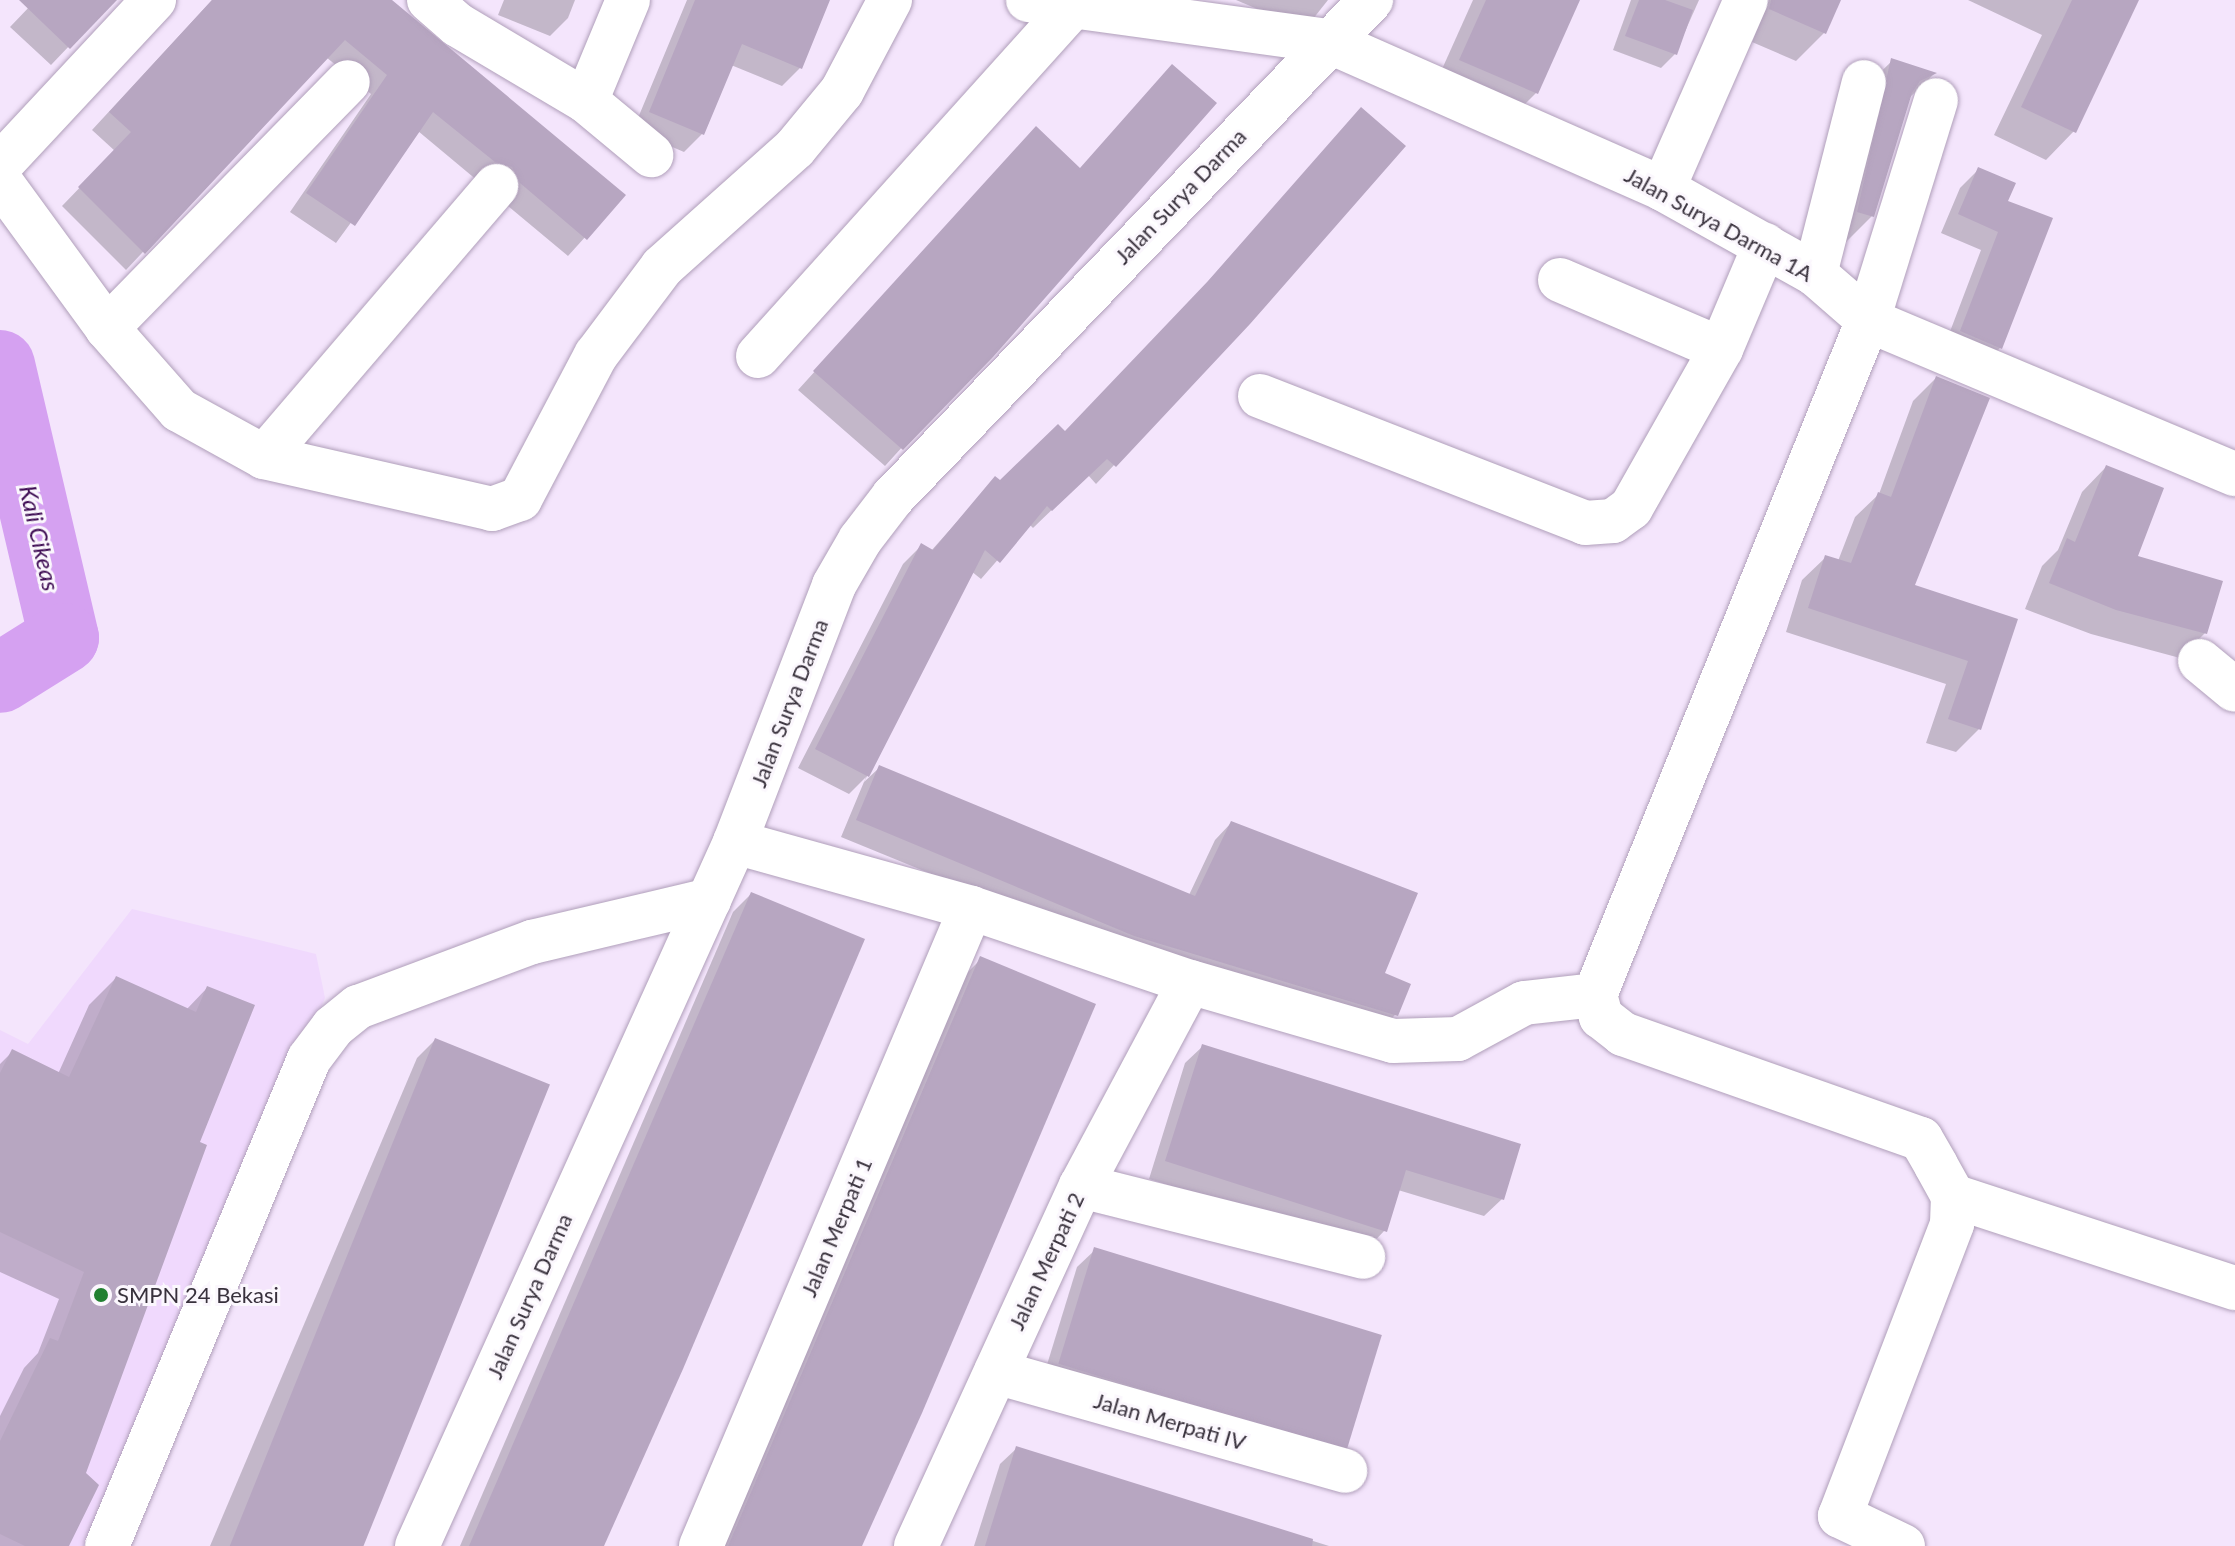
<!DOCTYPE html>
<html>
<head>
<meta charset="utf-8">
<style>
	body { margin:0 }
	#map { position:relative; width:2235px; height:1546px; overflow:hidden; background:#f4e5fc; font-family:Lato,sans-serif }
	div>[style] { position:absolute }
	[style*='--x'] { left:calc(var(--x)*1px); top:calc(var(--y)*1px); width:calc(var(--w)*1px); rotate:calc(var(--a)*1deg) }
	.built>* { inset:0; background:#f0d9fd }
	.shadow>* { inset:0; background:#0003 }
	.river>* { height:70px; margin:-35px; padding:0 35px; transform-origin:35px; border-radius:35px; background:#d5a1f1 }
	.building>* { inset:0; background:#b7a6c1; transform-origin:0 0 }
	.roads { filter:drop-shadow(0 0 2px #b09fba) drop-shadow(0 0 2px #b09fba) }
	.minor>* { height:44px; margin:-22px; padding:0 22px; transform-origin:22px; border-radius:22px; background:#fff }
	.dots>* { width:22px; height:22px; translate:-50% -50%; box-sizing:border-box; border:4px solid #fbf7fd; border-radius:50% }
	span { translate:-50% -50%; white-space:nowrap; text-align:center; line-height:1.15; -webkit-text-stroke:6px #fbf7fd; paint-order:stroke }
	.street-label { font-size:22px; color:#38313c }
	.poi-label { font-size:22px; color:#38313c }
	.left { translate:0 -50%; text-align:left }
	.water-label { font-size:24px; color:#3e0c53; font-style:italic }
</style>
</head>
<body>
<div id="map">
	<div class="built">
		<i style="clip-path:polygon(132px 909px,316px 954px,325px 998px,97px 1546px,0 1546px,0 1030px,28px 1044px)"></i>
	</div>
	<div class="shadow">
		<i style="clip-path:polygon(27px 0,113px 0,51px 65px,10px 27px,32px 4px)"></i>
		<i style="clip-path:polygon(212px 0,388px 0,623px 195px,568px 256px,418px 131px,336px 243px,290px 212px,371px 94px,326px 57px,126px 270px,62px 206px,115px 151px,92px 130px)"></i>
		<i style="clip-path:polygon(504px 0,575px 0,568px 18px,550px 36px,498px 15px)"></i>
		<i style="clip-path:polygon(687px 0,828px 0,800px 68px,782px 86px,731px 65px,702px 134px,684px 152px,633px 130px)"></i>
		<i style="clip-path:polygon(1236px 0,1328px 0,1305px 29px)"></i>
		<i style="clip-path:polygon(1473px 0,1560px 0,1536px 93px,1509px 120px,1434px 87px)"></i>
		<i style="clip-path:polygon(1631px 0,1699px 0,1675px 54px,1661px 68px,1613px 50px)"></i>
		<i style="clip-path:polygon(1769px 0,1838px 0,1824px 33px,1796px 61px,1752px 42px)"></i>
		<i style="clip-path:polygon(1968px 0,2136px 0,2074px 131px,2046px 160px,1994px 135px,2042px 35px)"></i>
		<i style="clip-path:polygon(1892px 61px,1934px 74px,1908px 99px,1872px 216px,1845px 243px,1865px 87px)"></i>
		<i style="clip-path:polygon(1214px 103px,885px 466px,798px 390px,1019px 146px,1079px 169px)"></i>
		<i style="clip-path:polygon(1361px 109px,1249px 323px,1096px 484px,1088px 475px,1033px 528px,1029px 524px,981px 579px,971px 571px,864px 782px,879px 768px,1189px 895px,1215px 840px,1231px 823px,1415px 894px,1382px 974px,1395px 1015px,1378px 1031px,1141px 960px,841px 837px,866px 777px,849px 794px,798px 768px,903px 564px,921px 546px,931px 551px,995px 479px,1000px 483px,1065px 433px,1190px 302px)"></i>
		<i style="clip-path:polygon(1978px 170px,2006px 202px,2000px 348px,1982px 366px,1943px 350px,1981px 250px,1941px 233px,1960px 188px)"></i>
		<i style="clip-path:polygon(1936px 378px,1913px 586px,2015px 620px,1979px 729px,1956px 752px,1926px 743px,1946px 684px,1786px 632px,1802px 580px,1826px 557px,1838px 561px,1855px 517px,1879px 494px,1913px 401px)"></i>
		<i style="clip-path:polygon(2106px 467px,2135px 557px,2205px 633px,2180px 658px,2091px 634px,2025px 609px,2042px 566px,2058px 550px,2082px 492px)"></i>
		<i style="clip-path:polygon(751px 894px,602px 1546px,460px 1546px,733px 912px)"></i>
		<i style="clip-path:polygon(981px 959px,860px 1546px,718px 1546px,963px 977px)"></i>
		<i style="clip-path:polygon(116px 978px,186px 1010px,207px 988px,197px 1143px,83px 1473px,67px 1546px,0 1546px,0 1416px,24px 1368px,38px 1353px,59px 1299px,0 1272px,0 1064px,12px 1052px,58px 1074px,89px 1005px)"></i>
		<i style="clip-path:polygon(435px 1040px,352px 1546px,210px 1546px,417px 1058px)"></i>
		<i style="clip-path:polygon(1203px 1046px,1502px 1199px,1484px 1216px,1398px 1190px,1385px 1230px,1368px 1248px,1149px 1179px,1185px 1063px)"></i>
		<i style="clip-path:polygon(1095px 1250px,1346px 1445px,1328px 1462px,1042px 1381px,1077px 1267px)"></i>
		<i style="clip-path:polygon(1017px 1448px,1329px 1546px,974px 1546px,1000px 1464px)"></i>
	</div>
	<div class="river">
		<i style="--x:0;--y:365;--w:280;--a:76.8"></i>
		<i style="--x:64;--y:638;--w:75;--a:148"></i>
	</div>
	<div class="building">
		<i style="clip-path:polygon(19px 0,117px 0,70px 49px)"></i>
		<i style="clip-path:polygon(212px 0,392px 0,626px 195px,587px 240px,520px 183px,512px 167px,495px 162px,433px 112px,355px 226px,306px 193px,387px 75px,345px 40px,145px 254px,78px 187px,131px 132px,109px 112px)"></i>
		<i style="clip-path:polygon(695px 0,830px 0,802px 69px,742px 44px,704px 135px,649px 112px)"></i>
		<i style="clip-path:polygon(1486px 0,1580px 0,1538px 94px,1459px 60px)"></i>
		<i style="clip-path:polygon(1639px 0,1665px 0,1693px 10px,1677px 55px,1625px 36px)"></i>
		<i style="clip-path:polygon(1771px 0,1841px 0,1826px 34px,1769px 9px)"></i>
		<i style="clip-path:polygon(2072px 0,2139px 0,2076px 133px,2021px 107px)"></i>
		<i style="clip-path:polygon(1891px 58px,1937px 73px,1920px 81px,1912px 93px,1874px 217px,1857px 212px)"></i>
		<i style="clip-path:polygon(1172px 64px,1217px 103px,993px 357px,903px 450px,813px 371px,1036px 126px,1080px 168px)"></i>
		<i style="clip-path:polygon(1361px 107px,1406px 146px,1250px 324px,1116px 467px,1107px 459px,1052px 511px,1047px 506px,1000px 563px,985px 550px,869px 777px,815px 749px,921px 543px,933px 550px,995px 476px,1000px 480px,1058px 424px,1065px 431px,1208px 281px)"></i>
		<i style="clip-path:polygon(1978px 167px,2016px 183px,2008px 201px,2053px 218px,2002px 349px,1960px 331px,1998px 232px,1958px 214px)"></i>
		<i style="clip-path:polygon(1936px 376px,1990px 398px,1915px 585px,2018px 619px,1981px 730px,1948px 719px,1968px 661px,1808px 608px,1825px 555px,1851px 563px,1878px 492px,1891px 497px)"></i>
		<i style="clip-path:polygon(2106px 465px,2164px 488px,2138px 556px,2223px 581px,2207px 634px,2116px 610px,2049px 583px,2067px 538px,2075px 542px)"></i>
		<i style="clip-path:polygon(879px 765px,1195px 896px,1231px 821px,1418px 893px,1385px 973px,1411px 984px,1398px 1016px,1134px 936px,856px 820px)"></i>
		<i style="clip-path:polygon(751px 892px,865px 939px,683px 1369px,604px 1546px,469px 1546px)"></i>
		<i style="clip-path:polygon(980px 956px,1096px 1004px,922px 1413px,862px 1546px,728px 1546px)"></i>
		<i style="clip-path:polygon(116px 976px,196px 1012px,207px 986px,255px 1005px,200px 1142px,207px 1145px,86px 1473px,99px 1485px,69px 1546px,25px 1546px,0 1534px,0 1441px,50px 1338px,58px 1341px,84px 1272px,0 1232px,0 1073px,12px 1049px,69px 1077px)"></i>
		<i style="left:435px;top:1038px;width:124px;height:552px;rotate:22deg"></i>
		<i style="clip-path:polygon(1202px 1044px,1521px 1144px,1504px 1200px,1406px 1170px,1387px 1232px,1165px 1161px)"></i>
		<i style="left:1094px;top:1247px;width:301px;height:122px;rotate:17deg"></i>
		<i style="clip-path:polygon(1016px 1446px,1313px 1539px,1312px 1546px,985px 1546px)"></i>
	</div>
	<div class="roads">
		<div class="minor">
			<i style="--x:429;--y:0;--w:38;--a:41"></i>
			<i style="--x:458;--y:25;--w:149;--a:30.7"></i>
			<i style="--x:586;--y:101;--w:109;--a:-67.4"></i>
			<i style="--x:1028;--y:0;--w:303;--a:7.8"></i>
			<i style="--x:1328;--y:41;--w:366;--a:23.8"></i>
			<i style="--x:1663;--y:189;--w:174;--a:29.2"></i>
			<i style="--x:1815;--y:274;--w:70;--a:41"></i>
			<i style="--x:1868;--y:320;--w:398;--a:22.8"></i>
			<i style="--x:586;--y:101;--w:85;--a:39.7"></i>
			<i style="--x:0;--y:165;--w:226;--a:-47"></i>
			<i style="--x:0;--y:181;--w:182;--a:53.9"></i>
			<i style="--x:107;--y:328;--w:109;--a:48.7"></i>
			<i style="--x:179;--y:410;--w:97;--a:28.9"></i>
			<i style="--x:264;--y:457;--w:234;--a:12.8"></i>
			<i style="--x:492;--y:509;--w:30;--a:-20"></i>
			<i style="--x:520;--y:499;--w:163;--a:-62.2"></i>
			<i style="--x:596;--y:355;--w:110;--a:-53.1"></i>
			<i style="--x:662;--y:267;--w:178;--a:-41.8"></i>
			<i style="--x:795;--y:148;--w:74;--a:-50.5"></i>
			<i style="--x:842;--y:91;--w:103;--a:-62.2"></i>
			<i style="--x:1663;--y:189;--w:206;--a:-66.3"></i>
			<i style="--x:1815;--y:274;--w:198;--a:-75.7"></i>
			<i style="--x:1560;--y:280;--w:175;--a:23.2"></i>
			<i style="--x:107;--y:328;--w:344;--a:-45.6"></i>
			<i style="--x:758;--y:356;--w:471;--a:-48"></i>
			<i style="--x:1260;--y:396;--w:349;--a:21.3"></i>
			<i style="--x:1585;--y:523;--w:28;--a:-4"></i>
			<i style="--x:1613;--y:521;--w:22;--a:-36"></i>
			<i style="--x:1631;--y:508;--w:183;--a:-60.5"></i>
			<i style="--x:1721;--y:349;--w:113;--a:-67.1"></i>
			<i style="--x:264;--y:457;--w:357;--a:-49.4"></i>
			<i style="--x:2200;--y:661;--w:45;--a:39.6"></i>
			<i style="--x:735;--y:842;--w:245;--a:15.6"></i>
			<i style="--x:971;--y:908;--w:231;--a:18.7"></i>
			<i style="--x:1190;--y:982;--w:211;--a:16.2"></i>
			<i style="--x:1393;--y:1041;--w:65;--a:-1.8"></i>
			<i style="--x:1458;--y:1039;--w:75;--a:-28.6"></i>
			<i style="--x:1524;--y:1003;--w:71;--a:-6.4"></i>
			<i style="--x:1081;--y:1186;--w:291;--a:14.1"></i>
			<i style="--x:1953;--y:1196;--w:297;--a:18.1"></i>
			<i style="--x:996;--y:1372;--w:363;--a:15.8"></i>
			<i style="--x:107;--y:1546;--w:527;--a:-67.47"></i>
			<i style="--x:309;--y:1059;--w:40;--a:-53"></i>
			<i style="--x:333;--y:1027;--w:32;--a:-39"></i>
			<i style="--x:358;--y:1007;--w:186;--a:-20.5"></i>
			<i style="--x:532;--y:942;--w:182;--a:-13.3"></i>
			<i style="--x:417;--y:1546;--w:772;--a:-65.69"></i>
			<i style="--x:735;--y:842;--w:275;--a:-68.9"></i>
			<i style="--x:834;--y:585;--w:52;--a:-60"></i>
			<i style="--x:860;--y:540;--w:54;--a:-52.5"></i>
			<i style="--x:893;--y:497;--w:690;--a:-46.12"></i>
			<i style="--x:701;--y:1546;--w:693;--a:-67.06"></i>
			<i style="--x:916;--y:1546;--w:396;--a:-65.4"></i>
			<i style="--x:1081;--y:1186;--w:231;--a:-61.9"></i>
			<i style="--x:1903;--y:1546;--w:70;--a:-154.5"></i>
			<i style="--x:1840;--y:1516;--w:313;--a:-69"></i>
			<i style="--x:1952;--y:1224;--w:28;--a:-88"></i>
			<i style="--x:1953;--y:1196;--w:35;--a:-119"></i>
			<i style="--x:1936;--y:1165;--w:30;--a:-120"></i>
			<i style="--x:1921;--y:1139;--w:316;--a:-160.6"></i>
			<i style="--x:1623;--y:1034;--w:28;--a:-142"></i>
			<i style="--x:1601;--y:1017;--w:23;--a:-105"></i>
			<i style="--x:1595;--y:995;--w:728;--a:-67.98"></i>
			<i style="--x:1868;--y:320;--w:230;--a:-72.8"></i>
		</div>
	</div>
	<div class="dots">
		<i style="left:101px;top:1295px;background:#228031"></i>
	</div>
	<div class="street-label">
		<span style="left:1180px;top:196px;rotate:-46deg">Jalan Surya Darma</span>
		<span style="left:1719px;top:224px;rotate:29deg">Jalan Surya Darma 1A</span>
		<span style="left:789px;top:703px;rotate:-69deg">Jalan Surya Darma</span>
		<span style="left:836px;top:1227px;rotate:-67deg">Jalan Merpati 1</span>
		<span style="left:1046px;top:1261px;rotate:-65deg">Jalan Merpati 2</span>
		<span style="left:529px;top:1296px;rotate:-66deg">Jalan Surya Darma</span>
		<span style="left:1170px;top:1421px;rotate:16deg">Jalan Merpati IV</span>
	</div>
	<div class="poi-label">
		<span class="left" style="left:117px;top:1295px">SMPN 24 Bekasi</span>
	</div>
	<div class="water-label">
		<span style="left:40px;top:538px;rotate:77deg">Kali Cikeas</span>
	</div>
</div>
</body>
</html>
